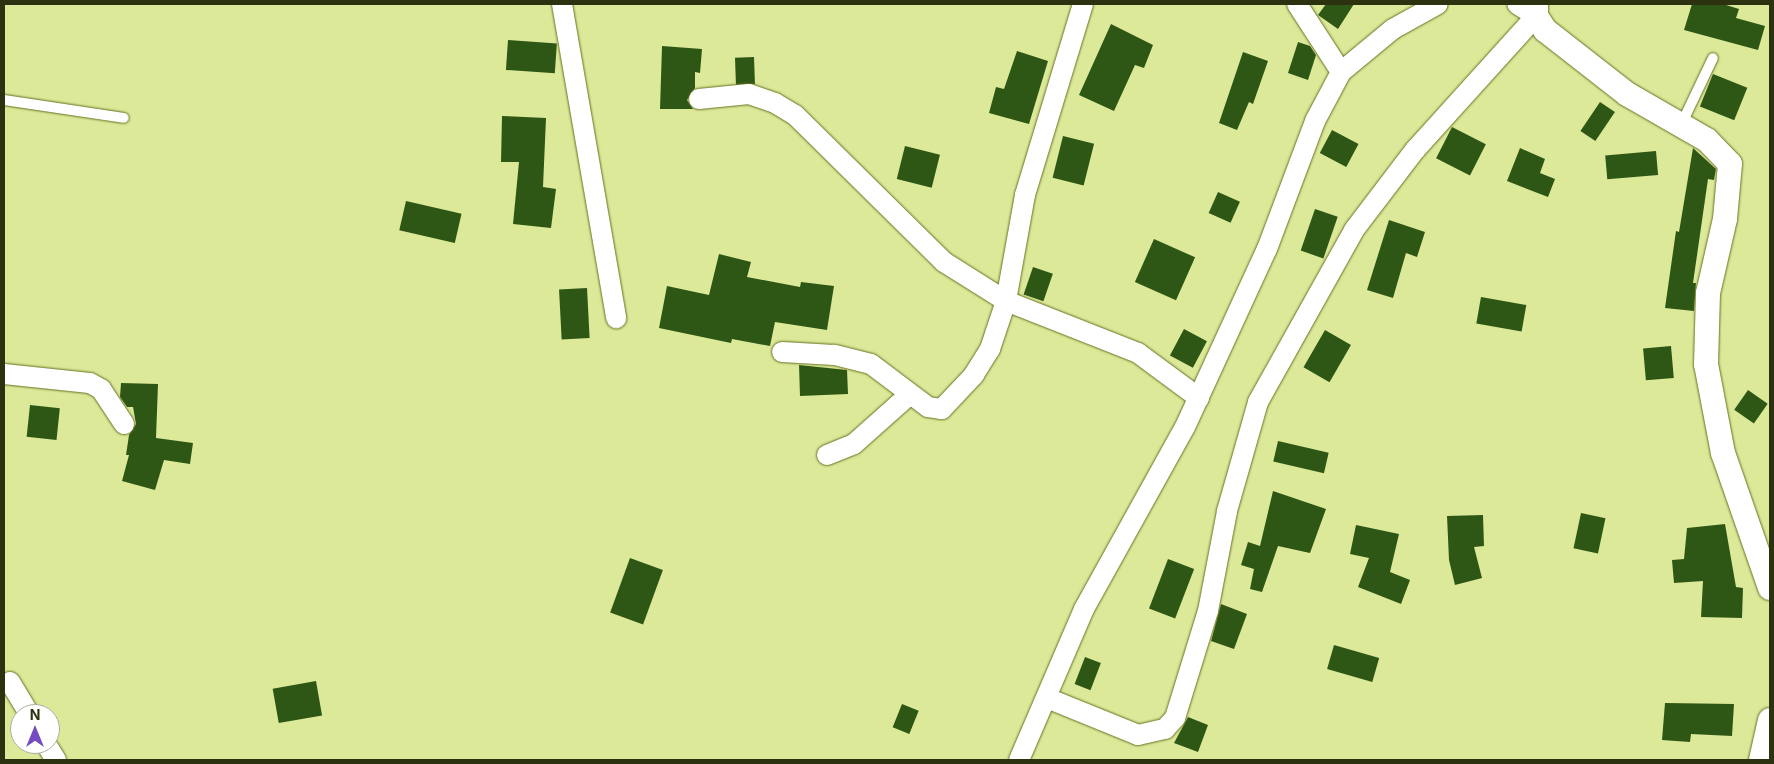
<!DOCTYPE html>
<html>
<head>
<meta charset="utf-8">
<style>
	body { margin:0 }
	#map { position:relative; width:1774px; height:764px; overflow:hidden; background:#dce999; font-family:Inter,sans-serif }
	div>[style] { position:absolute }
	[style*='--x'] { left:calc(var(--x)*1px); top:calc(var(--y)*1px); width:calc(var(--w)*1px); rotate:calc(var(--a)*1deg) }
	.building>* { inset:0; background:#2e5716; transform-origin:0 0 }
	.roads { filter:drop-shadow(0 0 1px #677120) drop-shadow(0 0 1px #677120) }
	.service>* { height:10px; margin:-5px; padding:0 5px; transform-origin:5px; border-radius:5px; background:#fff }
	.minor>* { height:20px; margin:-10px; padding:0 10px; transform-origin:10px; border-radius:10px; background:#fff }
	.tertiary>* { height:24px; margin:-12px; padding:0 12px; transform-origin:12px; border-radius:12px; background:#fff }
	span { translate:-50% -50%; white-space:nowrap; text-align:center; line-height:1.15; -webkit-text-stroke:5px #fff; paint-order:stroke }
	.frame { position:absolute; inset:0; border:5px solid #2c3110; pointer-events:none }
	.north { position:absolute; left:10px; top:704px; width:50px; height:50px; box-sizing:border-box; background:#fff; border:1px solid #abad9f; border-radius:50%; rotate:0deg; font-size:14px; font-weight:700; line-height:20px; text-align:center; color:#2c3110 }
	.north::after { content:''; display:block; margin:auto; width:18px; height:22px; background:#754ac2; clip-path:polygon(50% 0,100% 100%,50% 72%,0 100%) }
</style>
</head>
<body>
<div id="map">
	<div class="building">
		<i style="clip-path:polygon(1326px 4px,1354px 4px,1338px 29px,1318px 15px)"></i>
		<i style="clip-path:polygon(1692px 4px,1723px 4px,1739px 9px,1736px 18px,1765px 26px,1758px 50px,1684px 30px)"></i>
		<i style="clip-path:polygon(1111px 24px,1153px 45px,1144px 68px,1135px 65px,1114px 111px,1079px 95px)"></i>
		<i style="left:508px;top:40px;width:49px;height:30px;rotate:4deg"></i>
		<i style="clip-path:polygon(1298px 42px,1310px 46px,1316px 55px,1308px 80px,1288px 73px)"></i>
		<i style="clip-path:polygon(662px 46px,702px 49px,700px 73px,695px 72px,695px 88px,687px 100px,693px 109px,660px 109px)"></i>
		<i style="clip-path:polygon(1017px 51px,1048px 61px,1029px 124px,989px 113px,996px 87px,1004px 89px)"></i>
		<i style="clip-path:polygon(1243px 52px,1268px 61px,1253px 104px,1249px 102px,1237px 130px,1219px 123px)"></i>
		<i style="left:754px;top:57px;width:27px;height:19px;rotate:88deg"></i>
		<i style="left:1713px;top:74px;width:37px;height:35px;rotate:22deg"></i>
		<i style="left:1600px;top:102px;width:18px;height:35px;rotate:34deg"></i>
		<i style="clip-path:polygon(502px 116px,546px 118px,543px 187px,556px 189px,551px 228px,513px 224px,519px 162px,501px 162px)"></i>
		<i style="left:1452px;top:127px;width:38px;height:35px;rotate:27deg"></i>
		<i style="left:1332px;top:130px;width:30px;height:26px;rotate:28deg"></i>
		<i style="left:1063px;top:136px;width:32px;height:43px;rotate:14deg"></i>
		<i style="left:905px;top:146px;width:36px;height:34px;rotate:14deg"></i>
		<i style="clip-path:polygon(1520px 148px,1545px 159px,1540px 173px,1555px 179px,1548px 197px,1507px 181px)"></i>
		<i style="clip-path:polygon(1693px 148px,1716px 169px,1714px 180px,1708px 179px,1693px 283px,1696px 283px,1694px 311px,1665px 308px,1676px 231px,1679px 232px)"></i>
		<i style="left:1656px;top:151px;width:24px;height:51px;rotate:85deg"></i>
		<i style="left:1218px;top:192px;width:24px;height:23px;rotate:24deg"></i>
		<i style="left:406px;top:201px;width:57px;height:30px;rotate:13deg"></i>
		<i style="left:1315px;top:209px;width:24px;height:44px;rotate:19deg"></i>
		<i style="clip-path:polygon(1389px 220px,1425px 232px,1417px 257px,1406px 253px,1393px 298px,1367px 290px)"></i>
		<i style="left:1154px;top:239px;width:45px;height:47px;rotate:24deg"></i>
		<i style="clip-path:polygon(719px 254px,751px 262px,747px 277px,800px 287px,801px 282px,834px 286px,827px 330px,775px 322px,770px 346px,732px 339px,731px 343px,659px 328px,667px 286px,709px 295px)"></i>
		<i style="left:1033px;top:267px;width:21px;height:29px;rotate:19deg"></i>
		<i style="left:587px;top:288px;width:50px;height:28px;rotate:87deg"></i>
		<i style="left:1481px;top:297px;width:46px;height:27px;rotate:10deg"></i>
		<i style="left:1184px;top:329px;width:26px;height:30px;rotate:28deg"></i>
		<i style="left:1325px;top:330px;width:30px;height:43px;rotate:30deg"></i>
		<i style="left:1671px;top:346px;width:32px;height:28px;rotate:85deg"></i>
		<i style="clip-path:polygon(799px 365px,847px 370px,848px 394px,800px 396px)"></i>
		<i style="clip-path:polygon(121px 383px,158px 384px,156px 438px,193px 443px,190px 464px,164px 460px,155px 490px,122px 481px,129px 455px,126px 455px,129px 435px,136px 424px,133px 407px,127px 407px,120px 397px)"></i>
		<i style="left:1748px;top:390px;width:24px;height:24px;rotate:35deg"></i>
		<i style="left:30px;top:405px;width:30px;height:32px;rotate:6deg"></i>
		<i style="left:1278px;top:441px;width:52px;height:21px;rotate:13deg"></i>
		<i style="clip-path:polygon(1273px 491px,1326px 509px,1310px 553px,1278px 546px,1262px 592px,1250px 589px,1254px 569px,1241px 565px,1248px 542px,1260px 546px)"></i>
		<i style="left:1581px;top:513px;width:25px;height:36px;rotate:12deg"></i>
		<i style="clip-path:polygon(1483px 515px,1484px 546px,1474px 547px,1482px 578px,1455px 585px,1449px 560px,1447px 516px)"></i>
		<i style="clip-path:polygon(1725px 524px,1736px 587px,1743px 588px,1742px 618px,1701px 617px,1703px 581px,1674px 583px,1672px 560px,1684px 559px,1687px 528px)"></i>
		<i style="clip-path:polygon(1356px 525px,1399px 534px,1390px 572px,1410px 580px,1401px 604px,1358px 587px,1369px 558px,1350px 554px)"></i>
		<i style="left:630px;top:558px;width:35px;height:58px;rotate:20deg"></i>
		<i style="left:1168px;top:559px;width:28px;height:53px;rotate:21deg"></i>
		<i style="clip-path:polygon(1221px 604px,1247px 614px,1234px 649px,1211px 641px)"></i>
		<i style="left:1334px;top:645px;width:47px;height:25px;rotate:16deg"></i>
		<i style="left:1085px;top:657px;width:17px;height:29px;rotate:21deg"></i>
		<i style="left:316px;top:681px;width:35px;height:44px;rotate:80deg"></i>
		<i style="clip-path:polygon(1665px 703px,1734px 704px,1732px 736px,1691px 734px,1690px 742px,1662px 740px)"></i>
		<i style="left:902px;top:704px;width:18px;height:25px;rotate:22deg"></i>
		<i style="clip-path:polygon(1188px 717px,1208px 725px,1198px 752px,1174px 743px)"></i>
	</div>
	<div class="roads">
		<div class="service">
			<i style="--x:4;--y:100;--w:121;--a:8.5"></i>
			<i style="--x:1681;--y:125;--w:74;--a:-64.5"></i>
		</div>
		<div class="minor">
			<i style="--x:562;--y:4;--w:319;--a:80.2"></i>
			<i style="--x:1083;--y:4;--w:200;--a:106.9"></i>
			<i style="--x:1025;--y:195;--w:108;--a:100.2"></i>
			<i style="--x:1006;--y:301;--w:142;--a:21.5"></i>
			<i style="--x:1138;--y:353;--w:76;--a:36.4"></i>
			<i style="--x:1297;--y:4;--w:81;--a:57.1"></i>
			<i style="--x:699;--y:99;--w:50;--a:-5.7"></i>
			<i style="--x:749;--y:94;--w:28;--a:19"></i>
			<i style="--x:775;--y:103;--w:23;--a:31"></i>
			<i style="--x:795;--y:115;--w:209;--a:44.6"></i>
			<i style="--x:944;--y:262;--w:73;--a:32.2"></i>
			<i style="--x:1006;--y:301;--w:51;--a:108.4"></i>
			<i style="--x:990;--y:349;--w:31;--a:122"></i>
			<i style="--x:974;--y:375;--w:47;--a:133.3"></i>
			<i style="--x:942;--y:409;--w:14;--a:-172"></i>
			<i style="--x:928;--y:407;--w:71;--a:-143"></i>
			<i style="--x:871;--y:364;--w:38;--a:-166"></i>
			<i style="--x:834;--y:355;--w:52;--a:-176.7"></i>
			<i style="--x:4;--y:374;--w:86;--a:6"></i>
			<i style="--x:90;--y:383;--w:13;--a:29"></i>
			<i style="--x:101;--y:389;--w:42;--a:56.7"></i>
			<i style="--x:827;--y:455;--w:29;--a:-22"></i>
			<i style="--x:854;--y:444;--w:74;--a:-41.7"></i>
			<i style="--x:10;--y:682;--w:37;--a:59"></i>
			<i style="--x:1047;--y:698;--w:98;--a:22.1"></i>
			<i style="--x:1138;--y:735;--w:28;--a:-13"></i>
			<i style="--x:1165;--y:729;--w:15;--a:-48"></i>
			<i style="--x:1175;--y:718;--w:112;--a:-72.9"></i>
			<i style="--x:1208;--y:611;--w:102;--a:-79.2"></i>
			<i style="--x:1227;--y:511;--w:113;--a:-74.1"></i>
			<i style="--x:1258;--y:402;--w:197;--a:-60.8"></i>
			<i style="--x:1354;--y:230;--w:101;--a:-52.7"></i>
			<i style="--x:1415;--y:150;--w:181;--a:-47.9"></i>
			<i style="--x:1536;--y:16;--w:22;--a:-148"></i>
			<i style="--x:46;--y:744;--w:19;--a:58"></i>
			<i style="--x:1019;--y:760;--w:164;--a:-66.7"></i>
			<i style="--x:1084;--y:609;--w:208;--a:-61"></i>
			<i style="--x:1185;--y:427;--w:196;--a:-65.3"></i>
			<i style="--x:1267;--y:249;--w:137;--a:-69.4"></i>
			<i style="--x:1315;--y:121;--w:55;--a:-62"></i>
			<i style="--x:1341;--y:72;--w:67;--a:-39.6"></i>
			<i style="--x:1393;--y:29;--w:51;--a:-29.1"></i>
		</div>
		<div class="tertiary">
			<i style="--x:1536;--y:4;--w:12;--a:90"></i>
			<i style="--x:1536;--y:16;--w:17;--a:57"></i>
			<i style="--x:1545;--y:30;--w:104;--a:38"></i>
			<i style="--x:1627;--y:94;--w:92;--a:29.9"></i>
			<i style="--x:1707;--y:140;--w:33;--a:46"></i>
			<i style="--x:1730;--y:164;--w:55;--a:95.2"></i>
			<i style="--x:1725;--y:219;--w:76;--a:102.9"></i>
			<i style="--x:1708;--y:293;--w:71;--a:91.6"></i>
			<i style="--x:1706;--y:364;--w:91;--a:79.2"></i>
			<i style="--x:1723;--y:453;--w:143;--a:70.8"></i>
			<i style="--x:1761;--y:760;--w:41;--a:-77.3"></i>
		</div>
	</div>
	<div class="frame"></div>
	<div class="north">N</div>
</div>
</body>
</html>
